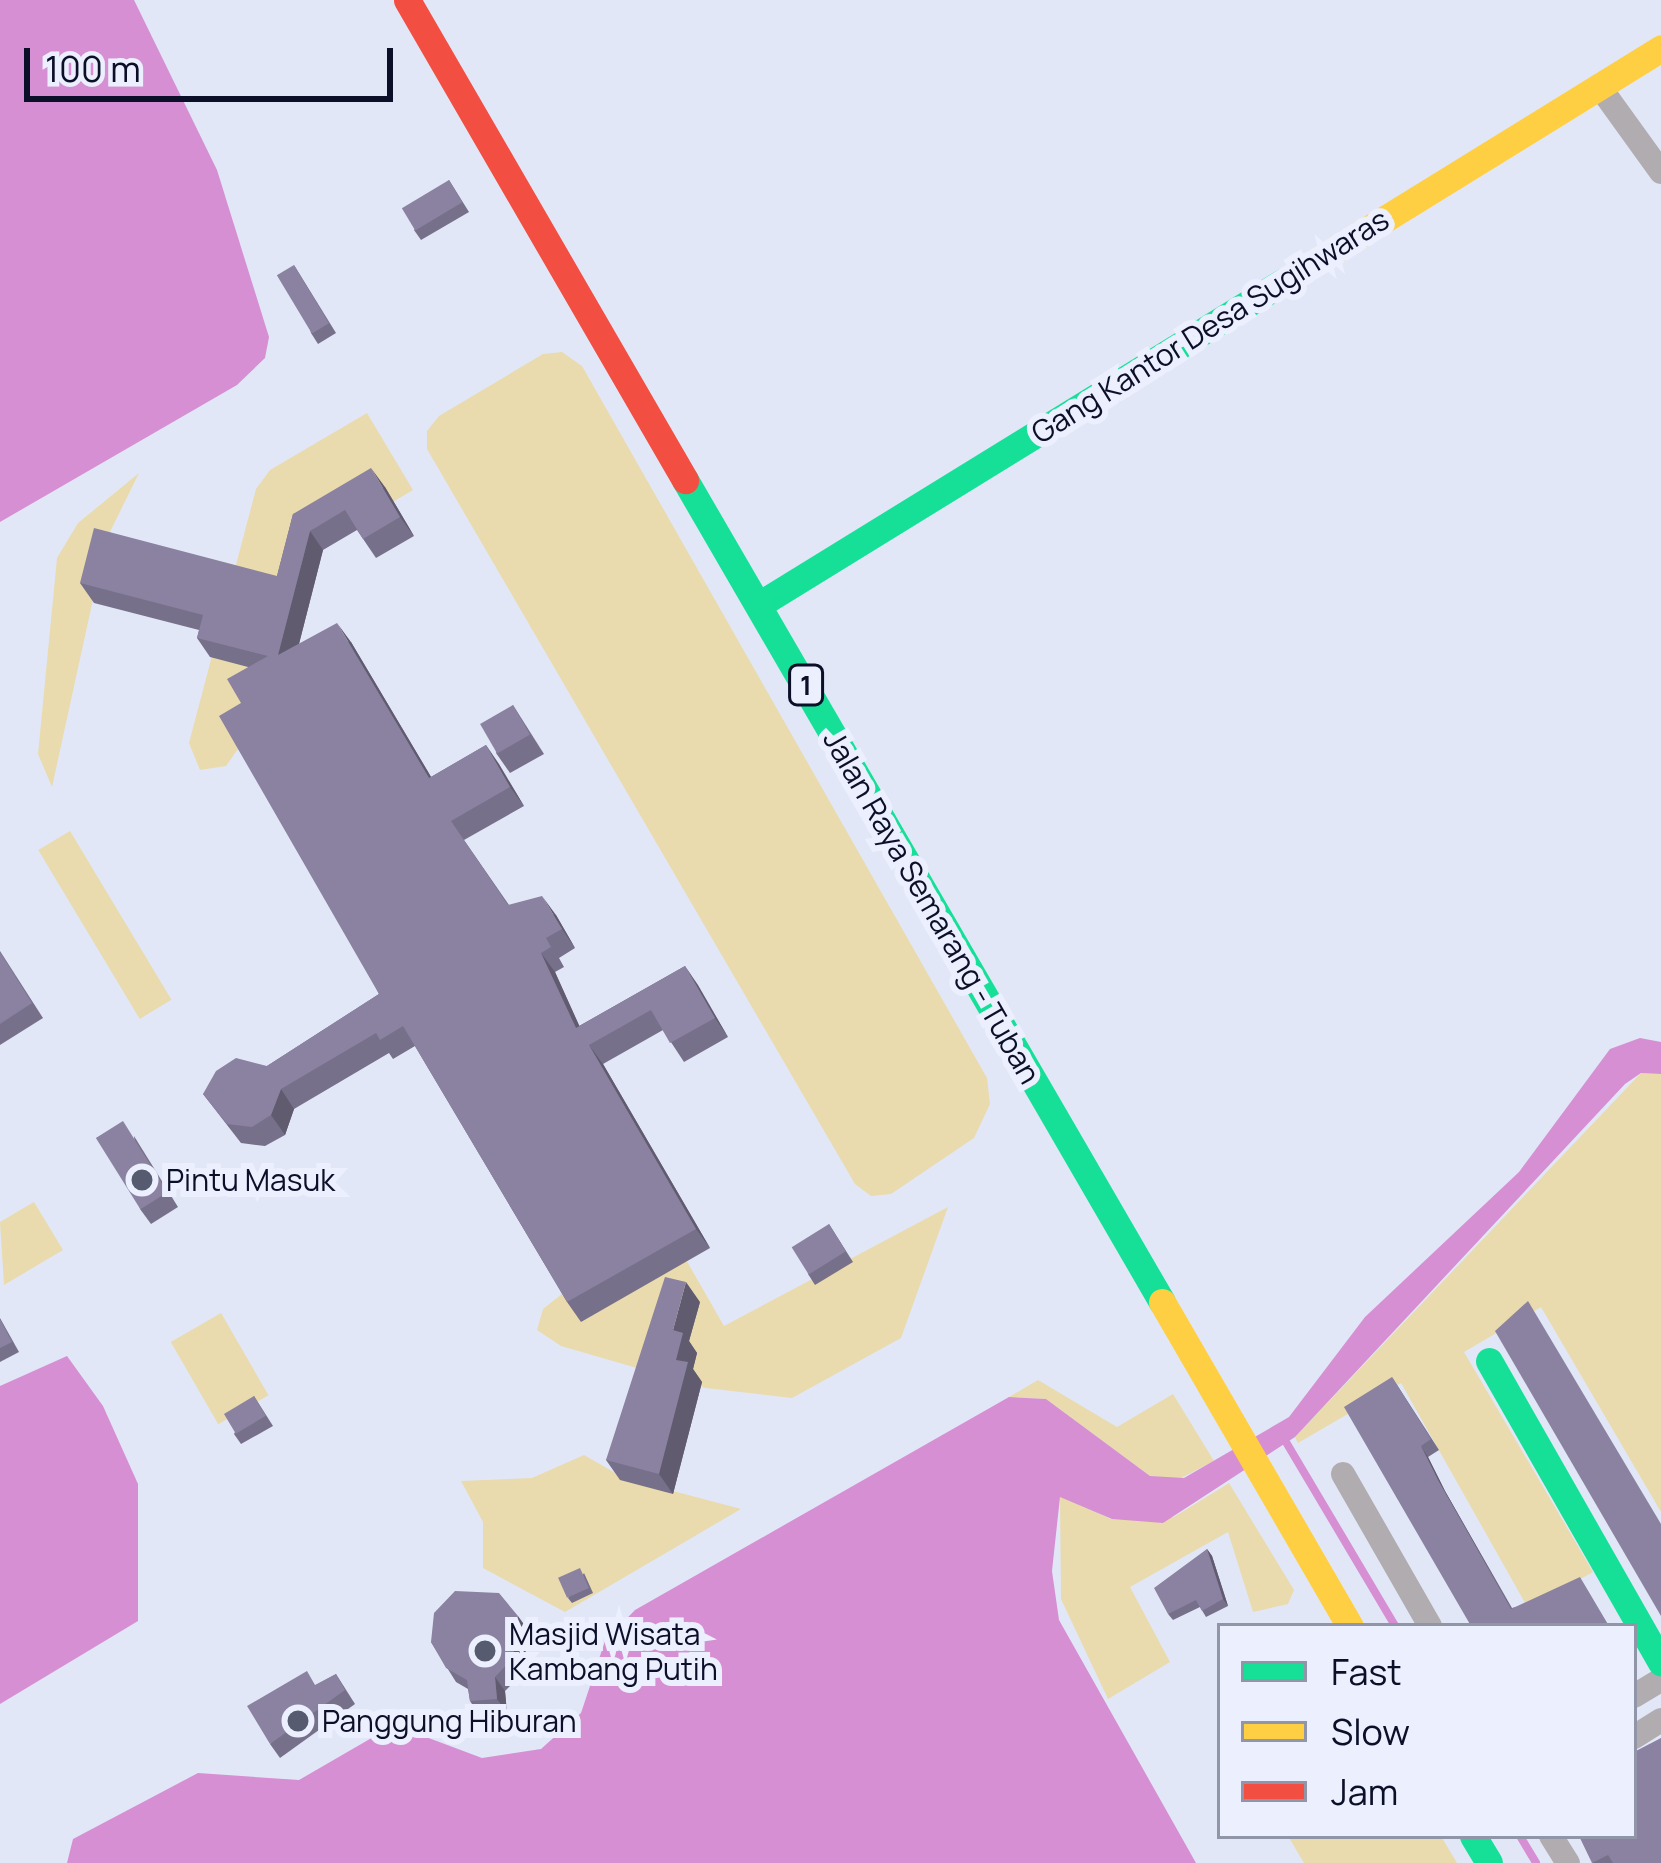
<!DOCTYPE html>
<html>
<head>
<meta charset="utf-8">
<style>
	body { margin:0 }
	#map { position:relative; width:1661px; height:1863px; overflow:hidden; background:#e1e7f7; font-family:Manrope,sans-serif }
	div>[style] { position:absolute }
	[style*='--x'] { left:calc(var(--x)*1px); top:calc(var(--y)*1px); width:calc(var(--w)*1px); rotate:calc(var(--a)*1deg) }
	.green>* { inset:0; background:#e9dbad; transform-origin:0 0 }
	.water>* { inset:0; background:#d68fd2 }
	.stream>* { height:8px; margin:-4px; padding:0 4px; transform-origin:4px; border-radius:4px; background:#d68fd2 }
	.street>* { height:24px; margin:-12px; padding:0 12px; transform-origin:12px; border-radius:12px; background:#b1acb0 }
	.fast>* { height:27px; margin:-13.5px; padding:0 13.5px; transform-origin:13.5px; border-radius:13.5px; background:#16e098 }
	.slow>* { height:27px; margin:-13.5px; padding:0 13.5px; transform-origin:13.5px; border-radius:13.5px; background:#ffcf43 }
	.jam>* { height:27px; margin:-13.5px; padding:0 13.5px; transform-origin:13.5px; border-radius:13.5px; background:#f24e42 }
	.wall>* { inset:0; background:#77708a }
	.shaded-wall>* { inset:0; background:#615b70 }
	.building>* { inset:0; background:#8a82a0; transform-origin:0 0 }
	.dots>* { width:33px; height:33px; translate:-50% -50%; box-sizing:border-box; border:6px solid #ebeffe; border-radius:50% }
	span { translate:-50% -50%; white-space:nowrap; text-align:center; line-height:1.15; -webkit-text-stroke:12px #ebeffe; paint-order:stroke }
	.shield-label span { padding:3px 9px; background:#ebeffe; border:3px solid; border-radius:9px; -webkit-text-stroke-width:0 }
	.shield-label { font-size:27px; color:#0b0f28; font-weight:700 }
	.street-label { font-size:30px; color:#0b0f28 }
	.poi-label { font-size:30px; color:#0b0f28 }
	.left { translate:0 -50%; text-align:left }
	.legend { position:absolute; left:1217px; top:1623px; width:420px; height:216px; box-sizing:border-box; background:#ebeffe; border:3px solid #9195a8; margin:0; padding:15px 21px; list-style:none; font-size:36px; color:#0b0f28 }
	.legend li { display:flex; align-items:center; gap:24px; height:60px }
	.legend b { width:60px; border:3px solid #9195a8 }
	.scale { position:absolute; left:24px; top:48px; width:369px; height:54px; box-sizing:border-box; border:6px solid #0b0f28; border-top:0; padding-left:15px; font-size:36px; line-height:42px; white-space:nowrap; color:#0b0f28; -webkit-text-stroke:9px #ebeffe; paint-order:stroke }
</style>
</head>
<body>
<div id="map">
	<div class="green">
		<i style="clip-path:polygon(562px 352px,582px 366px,987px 1078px,990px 1104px,974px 1138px,891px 1194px,871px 1196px,855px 1184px,427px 449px,427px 431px,439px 416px,543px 354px)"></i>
		<i style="clip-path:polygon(367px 413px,413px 490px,303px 555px,250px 732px,226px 766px,200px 770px,189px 743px,256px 489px,270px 470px)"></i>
		<i style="clip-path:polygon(139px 473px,106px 540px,52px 787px,38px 754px,57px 558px,78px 523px)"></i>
		<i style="left:70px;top:831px;width:197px;height:37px;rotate:59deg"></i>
		<i style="clip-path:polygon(1641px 1073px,1661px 1074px,1661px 1512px,1541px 1307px,1464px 1352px,1593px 1572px,1528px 1608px,1401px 1383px,1298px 1443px,1295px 1437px)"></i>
		<i style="clip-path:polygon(34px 1202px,63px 1250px,4px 1285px,0 1222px)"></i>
		<i style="clip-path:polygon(948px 1207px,901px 1338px,792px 1398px,706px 1388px,561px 1346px,537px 1330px,543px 1309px,567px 1290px,685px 1258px,724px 1326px)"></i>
		<i style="left:221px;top:1313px;width:95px;height:58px;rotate:60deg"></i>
		<i style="clip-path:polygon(1038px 1380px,1117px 1427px,1173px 1394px,1214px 1461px,1177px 1480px,1150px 1476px,1046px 1399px,1009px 1397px)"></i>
		<i style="clip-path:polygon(584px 1455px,624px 1478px,741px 1509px,565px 1612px,483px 1568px,483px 1522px,461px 1481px,532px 1478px)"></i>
		<i style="clip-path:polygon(1229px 1483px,1294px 1590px,1288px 1604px,1253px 1612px,1228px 1532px,1130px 1587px,1170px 1662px,1108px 1699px,1061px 1599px,1060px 1496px,1111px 1519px,1174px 1517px)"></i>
		<i style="clip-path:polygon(1288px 1836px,1441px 1836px,1457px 1863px,1304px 1863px)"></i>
	</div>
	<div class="water">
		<i style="clip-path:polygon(0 0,134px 0,217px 170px,269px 337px,265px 358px,237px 385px,0 522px)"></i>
		<i style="clip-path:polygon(1640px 1038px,1661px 1042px,1661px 1074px,1641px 1073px,1625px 1084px,1295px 1437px,1163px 1523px,1112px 1519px,1060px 1497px,1052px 1571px,1059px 1620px,1196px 1863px,67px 1863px,73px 1839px,198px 1773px,299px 1780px,394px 1725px,482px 1758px,541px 1749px,581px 1713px,605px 1641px,635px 1610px,1009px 1397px,1046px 1399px,1150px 1476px,1184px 1478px,1289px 1417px,1365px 1317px,1519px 1172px,1610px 1049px)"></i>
		<i style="clip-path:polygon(67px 1356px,103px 1406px,138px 1484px,138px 1621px,0 1704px,0 1386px)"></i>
	</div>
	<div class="stream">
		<i style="--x:1283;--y:1437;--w:220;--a:59.3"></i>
		<i style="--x:1520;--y:1836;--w:31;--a:59"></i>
	</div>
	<div class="street">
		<i style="--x:1599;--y:86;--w:106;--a:54.2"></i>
		<i style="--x:1343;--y:1474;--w:175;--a:60.2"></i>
		<i style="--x:1634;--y:1696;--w:31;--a:-31"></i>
		<i style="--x:1634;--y:1737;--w:32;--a:-32"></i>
		<i style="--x:1551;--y:1836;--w:32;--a:58"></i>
	</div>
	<div class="fast">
		<i style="--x:685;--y:480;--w:950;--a:59.87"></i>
		<i style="--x:760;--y:604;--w:618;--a:-31.63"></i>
		<i style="--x:1489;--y:1361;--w:347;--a:60.3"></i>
		<i style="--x:1473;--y:1836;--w:31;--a:59"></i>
	</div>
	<div class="slow">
		<i style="--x:1286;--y:280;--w:441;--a:-31.7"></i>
		<i style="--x:1162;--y:1302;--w:375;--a:59.9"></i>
	</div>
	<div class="jam">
		<i style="--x:407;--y:0;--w:555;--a:59.92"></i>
	</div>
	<div class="wall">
		<i style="clip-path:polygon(449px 180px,469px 212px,421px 240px,414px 230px)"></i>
		<i style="clip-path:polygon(294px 265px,336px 333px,318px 344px,311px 333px)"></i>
		<i style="clip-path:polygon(385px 487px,414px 536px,376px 558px,357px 530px,323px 550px,299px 644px,351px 642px,431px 777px,486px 745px,524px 806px,464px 840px,509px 905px,556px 915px,575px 948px,559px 958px,564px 967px,555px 972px,579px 1026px,685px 966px,728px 1037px,684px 1062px,663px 1030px,603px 1064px,710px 1248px,581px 1322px,567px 1302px,415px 1046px,393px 1059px,389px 1053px,294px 1109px,285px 1135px,265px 1146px,241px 1143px,203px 1094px,267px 1066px,379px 994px,241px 703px,248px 667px,210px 657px,197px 638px,199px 630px,94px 603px,80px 583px,277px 576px,293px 514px)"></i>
		<i style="clip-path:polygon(513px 705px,544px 754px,510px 773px,496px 753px)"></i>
		<i style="clip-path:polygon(0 951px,43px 1018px,0 1045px)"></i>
		<i style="clip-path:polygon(134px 1136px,178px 1207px,151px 1224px,140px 1209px)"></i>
		<i style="clip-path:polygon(829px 1224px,853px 1262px,815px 1285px,808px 1274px)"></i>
		<i style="clip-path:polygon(700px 1302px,689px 1341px,697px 1353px,693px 1369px,702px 1382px,673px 1494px,620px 1480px,606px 1460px)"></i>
		<i style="clip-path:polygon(0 1318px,19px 1352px,0 1362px)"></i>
		<i style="clip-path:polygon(1392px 1377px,1439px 1450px,1428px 1457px,1445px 1491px,1512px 1608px,1588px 1588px,1471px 1626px)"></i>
		<i style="clip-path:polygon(254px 1396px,273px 1426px,241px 1444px,234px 1434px)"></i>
		<i style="clip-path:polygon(1207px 1549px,1212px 1556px,1228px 1606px,1206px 1617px,1200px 1607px,1173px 1620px,1168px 1614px)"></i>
		<i style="clip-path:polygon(584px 1573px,593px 1593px,572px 1603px,568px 1598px)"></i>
		<i style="clip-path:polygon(528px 1630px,523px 1673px,505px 1691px,507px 1713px,480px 1716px,470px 1701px,468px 1689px,456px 1682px,431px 1642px)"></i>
		<i style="clip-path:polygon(336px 1674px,355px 1704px,280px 1758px,270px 1744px,316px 1685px)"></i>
		<i style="clip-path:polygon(1661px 1738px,1661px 1863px,1592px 1863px)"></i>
	</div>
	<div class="shaded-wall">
		<i style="clip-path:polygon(371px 468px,385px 487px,414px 536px,400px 517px)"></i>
		<i style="clip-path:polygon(310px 531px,323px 550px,291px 675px,278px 655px)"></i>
		<i style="clip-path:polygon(337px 623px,351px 642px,443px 797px,429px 778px)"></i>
		<i style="clip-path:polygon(486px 745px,499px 764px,524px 806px,510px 787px)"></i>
		<i style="clip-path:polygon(542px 896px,556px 915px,575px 948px,562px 929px)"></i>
		<i style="clip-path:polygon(541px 953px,555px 972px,589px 1047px,576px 1028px)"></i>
		<i style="clip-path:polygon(685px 966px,698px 985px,728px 1037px,715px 1018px)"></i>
		<i style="clip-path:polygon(589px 1045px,603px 1064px,710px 1248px,696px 1229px)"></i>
		<i style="clip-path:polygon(281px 1089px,294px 1109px,285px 1135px,271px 1115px)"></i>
		<i style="clip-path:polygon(686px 1282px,700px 1302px,689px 1341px,697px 1353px,693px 1369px,702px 1382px,673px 1494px,659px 1474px,676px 1360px,673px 1330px)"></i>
		<i style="clip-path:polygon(1421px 1446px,1428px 1457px,1445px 1491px,1518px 1620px,1438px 1480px)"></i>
		<i style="clip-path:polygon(1207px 1549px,1212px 1556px,1228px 1606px,1223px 1599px)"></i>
		<i style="clip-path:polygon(518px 1616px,528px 1630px,523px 1673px,513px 1658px)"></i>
		<i style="clip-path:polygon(495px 1677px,505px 1691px,507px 1713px,497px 1699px)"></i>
	</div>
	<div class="building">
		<i style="left:449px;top:180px;width:26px;height:55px;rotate:59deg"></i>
		<i style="left:294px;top:265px;width:68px;height:20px;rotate:59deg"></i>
		<i style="clip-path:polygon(371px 468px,400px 517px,363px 539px,345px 510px,310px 531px,278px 655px,337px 623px,429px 778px,486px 745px,510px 787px,451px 821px,508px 905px,542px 896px,562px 929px,546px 938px,551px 947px,541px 953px,576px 1028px,685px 966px,715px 1018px,670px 1043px,651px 1010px,589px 1045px,696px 1229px,567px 1302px,403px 1026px,380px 1040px,376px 1033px,281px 1089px,271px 1115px,252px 1127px,227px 1124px,203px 1094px,216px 1071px,236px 1058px,267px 1066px,379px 994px,219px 716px,241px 703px,227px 679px,268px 656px,197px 638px,203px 615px,80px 583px,94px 528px,277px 576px,293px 514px)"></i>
		<i style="left:513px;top:705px;width:34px;height:38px;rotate:60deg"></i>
		<i style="clip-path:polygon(0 952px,32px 1003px,0 1024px)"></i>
		<i style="left:123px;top:1121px;width:84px;height:32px;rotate:58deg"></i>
		<i style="left:829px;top:1224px;width:32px;height:44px;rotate:58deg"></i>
		<i style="clip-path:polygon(665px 1277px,686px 1282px,673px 1330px,683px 1333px,676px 1360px,688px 1362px,659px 1474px,606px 1460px)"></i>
		<i style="clip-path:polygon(1528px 1301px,1661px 1524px,1661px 1616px,1495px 1331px)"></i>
		<i style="clip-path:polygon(0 1319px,12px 1342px,0 1348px)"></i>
		<i style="clip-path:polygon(1392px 1377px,1431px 1439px,1421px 1446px,1438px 1480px,1511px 1609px,1580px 1577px,1609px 1626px,1471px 1626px,1344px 1407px)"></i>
		<i style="left:254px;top:1396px;width:23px;height:35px;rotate:59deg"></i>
		<i style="clip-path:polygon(1207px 1549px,1223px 1599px,1202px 1611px,1196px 1600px,1168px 1614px,1154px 1588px)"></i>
		<i style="left:580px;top:1568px;width:22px;height:24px;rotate:66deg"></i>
		<i style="clip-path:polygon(455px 1591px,499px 1593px,518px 1616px,513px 1658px,495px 1677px,497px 1699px,470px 1701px,467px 1680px,446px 1668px,431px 1642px,434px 1613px)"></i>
		<i style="clip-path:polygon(307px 1671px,315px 1685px,336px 1674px,345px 1690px,270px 1744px,247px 1706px)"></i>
		<i style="clip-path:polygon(1661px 1738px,1661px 1863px,1613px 1863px,1608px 1855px,1592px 1863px,1579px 1836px,1634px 1836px,1634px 1752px)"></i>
	</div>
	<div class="dots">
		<i style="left:142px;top:1180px;background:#565b70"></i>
		<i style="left:485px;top:1651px;background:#565b70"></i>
		<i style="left:298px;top:1721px;background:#565b70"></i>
	</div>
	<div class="shield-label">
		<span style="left:806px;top:685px">1</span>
	</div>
	<div class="street-label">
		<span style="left:1210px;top:326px;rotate:-32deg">Gang Kantor Desa Sugihwaras</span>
		<span style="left:932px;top:907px;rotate:60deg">Jalan Raya Semarang - Tuban</span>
	</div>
	<div class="poi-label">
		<span class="left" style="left:166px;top:1180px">Pintu Masuk</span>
		<span class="left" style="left:509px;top:1651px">Masjid Wisata<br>Kambang Putih</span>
		<span class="left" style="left:322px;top:1721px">Panggung Hiburan</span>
	</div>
	<ul class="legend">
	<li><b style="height:15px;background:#16e098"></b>Fast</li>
	<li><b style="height:15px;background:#ffcf43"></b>Slow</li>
	<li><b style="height:15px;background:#f24e42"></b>Jam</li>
	</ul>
	<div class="scale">100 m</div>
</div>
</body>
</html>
